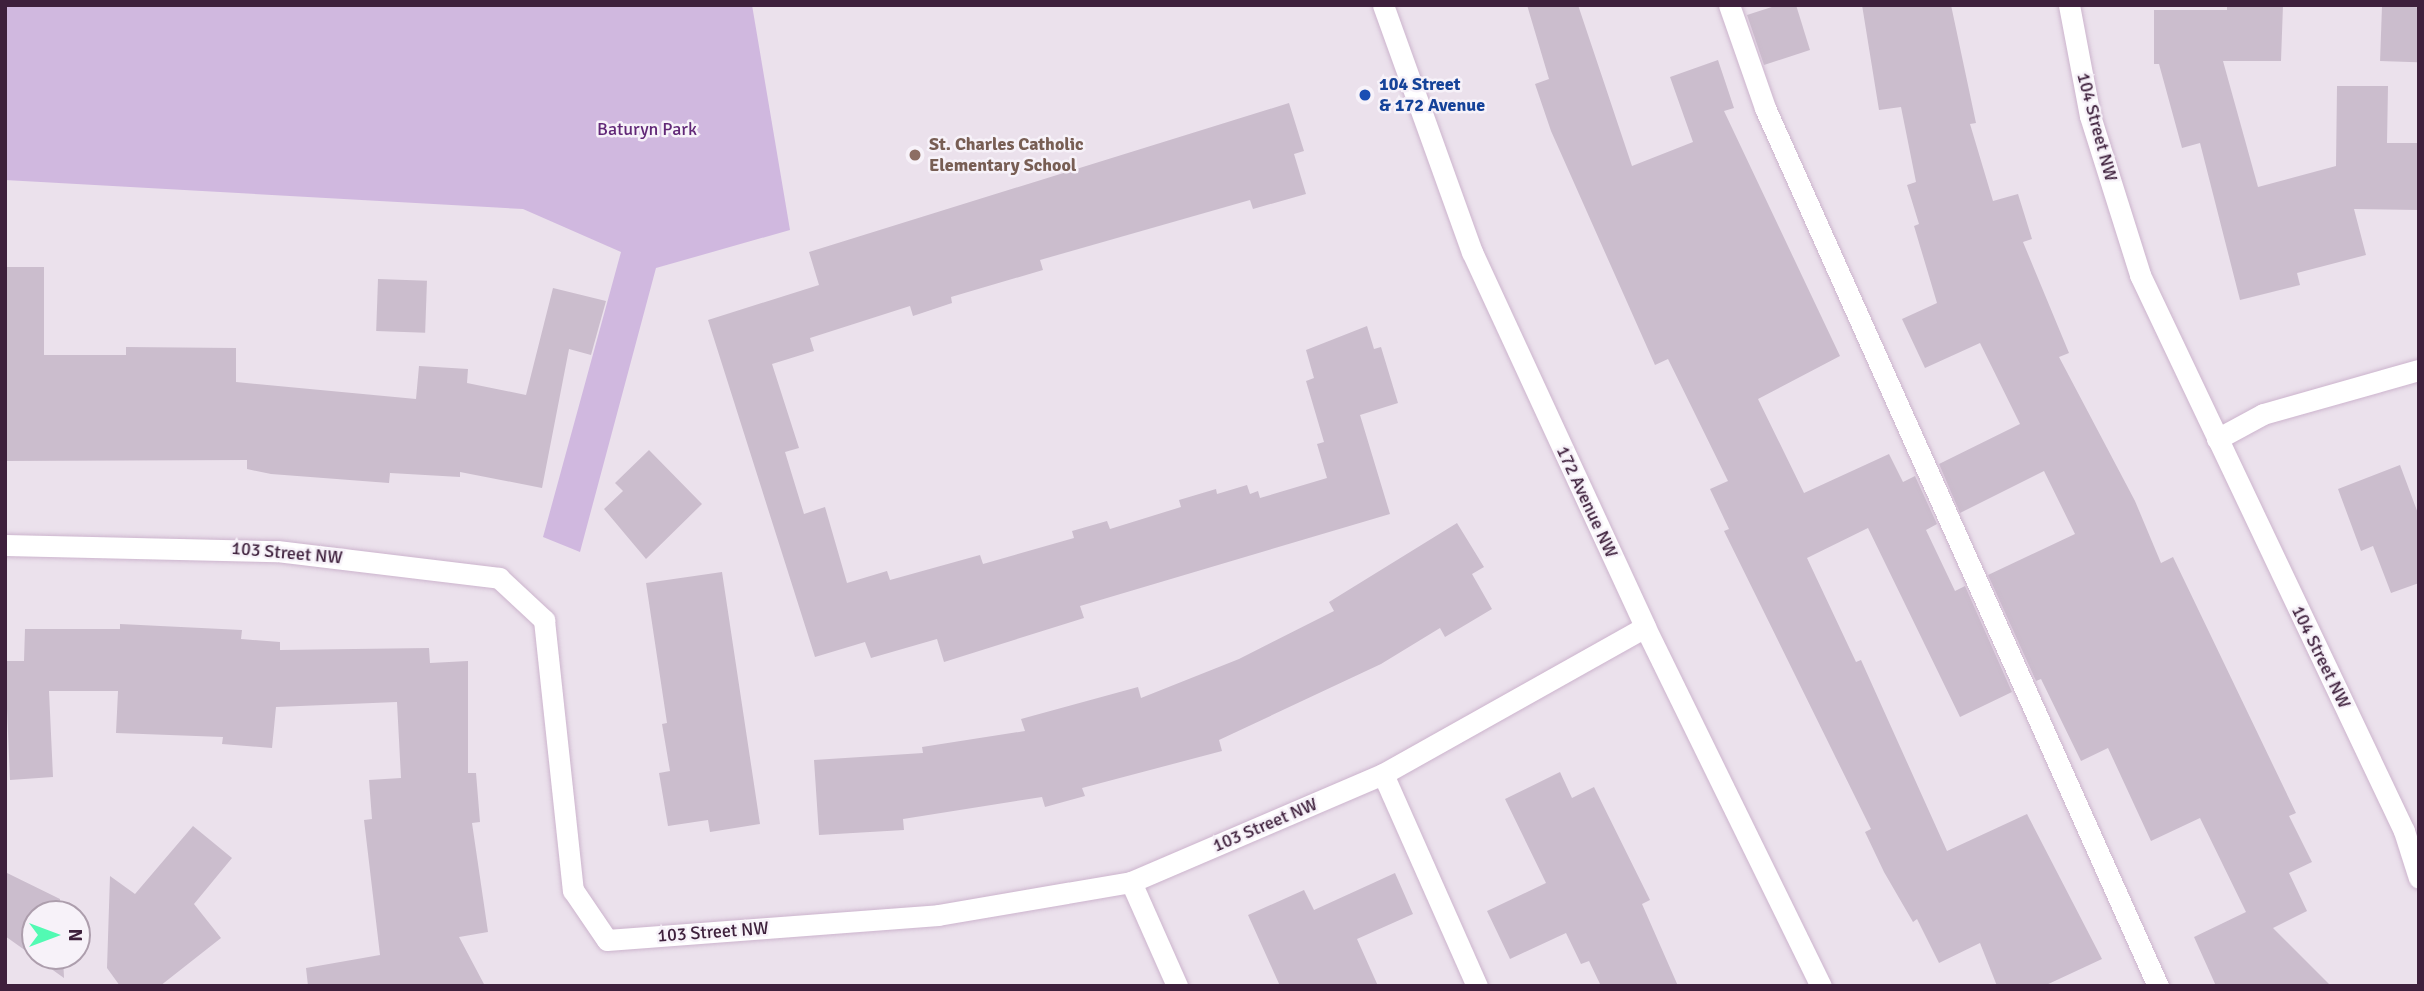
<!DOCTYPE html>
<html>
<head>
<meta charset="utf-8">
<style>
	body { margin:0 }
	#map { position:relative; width:2424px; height:991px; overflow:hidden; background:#ebe1ec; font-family:Signika,sans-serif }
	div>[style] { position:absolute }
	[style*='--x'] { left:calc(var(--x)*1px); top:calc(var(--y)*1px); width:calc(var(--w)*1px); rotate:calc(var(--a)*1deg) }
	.green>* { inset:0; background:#d0b8df }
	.building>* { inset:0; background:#cbbdcd; transform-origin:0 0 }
	.roads { filter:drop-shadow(0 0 2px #ccb4cd) drop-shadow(0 0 2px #ccb4cd) }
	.lane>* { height:21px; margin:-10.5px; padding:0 10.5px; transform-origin:10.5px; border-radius:10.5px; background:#fff }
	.street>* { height:21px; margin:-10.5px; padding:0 10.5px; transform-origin:10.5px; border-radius:10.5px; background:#fff }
	.secondary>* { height:21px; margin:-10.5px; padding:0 10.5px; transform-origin:10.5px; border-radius:10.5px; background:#fff }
	.dots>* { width:19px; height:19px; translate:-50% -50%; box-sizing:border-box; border:4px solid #f7f2f9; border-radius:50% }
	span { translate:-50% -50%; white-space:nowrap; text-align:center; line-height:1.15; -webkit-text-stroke:5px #f7f2f9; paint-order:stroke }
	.transit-label { font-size:18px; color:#164399; font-weight:700 }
	.left { translate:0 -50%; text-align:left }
	.street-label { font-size:18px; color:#3e203c }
	.park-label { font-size:18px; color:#612877 }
	.education-label { font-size:18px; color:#785e54; font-weight:700 }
	.frame { position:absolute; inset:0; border:7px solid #3e203c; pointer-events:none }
	.north { position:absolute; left:21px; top:900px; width:70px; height:70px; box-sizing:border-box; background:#f7f2f9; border:2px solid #ad9ead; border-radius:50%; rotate:90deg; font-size:19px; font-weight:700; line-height:28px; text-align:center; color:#3e203c }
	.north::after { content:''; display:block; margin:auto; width:24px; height:32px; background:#52fab3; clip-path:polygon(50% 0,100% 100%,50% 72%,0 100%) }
</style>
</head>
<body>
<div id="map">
	<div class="green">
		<i style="clip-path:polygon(5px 5px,752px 5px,790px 230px,656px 268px,580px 552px,543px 537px,621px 252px,523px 209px,5px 180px)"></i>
	</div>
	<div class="building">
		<i style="clip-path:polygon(1527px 5px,1578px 5px,1632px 166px,1693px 142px,1670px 77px,1718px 60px,1734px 108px,1724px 111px,1840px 356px,1758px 399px,1804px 493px,1889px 454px,1903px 482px,1915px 476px,1937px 524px,1926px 530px,1955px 591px,1965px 586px,2012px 692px,1960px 717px,1868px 528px,1807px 558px,1856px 662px,1861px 660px,1947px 851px,2027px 814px,2102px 959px,2044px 986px,1997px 986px,1980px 943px,1939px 963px,1917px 919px,1913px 922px,1884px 872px,1865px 832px,1871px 829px,1724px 531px,1729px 529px,1710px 489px,1728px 481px,1668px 359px,1655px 365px,1551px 131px,1535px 84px,1549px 79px)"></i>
		<i style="clip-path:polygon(1778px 5px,1796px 5px,1810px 50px,1764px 65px,1747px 15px)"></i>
		<i style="clip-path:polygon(1862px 5px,1951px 5px,1976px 123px,1970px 124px,1993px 201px,2018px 194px,2032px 239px,2023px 242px,2069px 353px,2059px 357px,2135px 501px,2161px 563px,2173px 557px,2296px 813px,2289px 816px,2312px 862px,2289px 873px,2307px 911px,2273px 928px,2331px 986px,2216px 986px,2194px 937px,2246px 912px,2200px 818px,2151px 841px,2108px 748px,2081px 761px,2041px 679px,2036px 681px,1988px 575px,2075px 534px,2044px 471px,1960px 513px,1939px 464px,2020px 424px,1980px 343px,1925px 368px,1902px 319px,1937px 303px,1914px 226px,1919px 224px,1907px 185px,1916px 182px,1901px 107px,1879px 110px)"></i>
		<i style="clip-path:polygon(2227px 5px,2283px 5px,2281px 61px,2223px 61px,2258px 187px,2336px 166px,2337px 86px,2388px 86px,2387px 143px,2419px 143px,2419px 210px,2354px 209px,2366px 255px,2297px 273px,2300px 285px,2240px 300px,2200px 143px,2182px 148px,2159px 64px,2154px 64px,2154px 10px,2227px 10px)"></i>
		<i style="left:2382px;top:6px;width:37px;height:55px;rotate:2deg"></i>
		<i style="clip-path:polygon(1289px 103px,1304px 151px,1294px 154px,1306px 194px,1253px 209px,1250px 200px,1040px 260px,1043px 270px,951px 297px,952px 303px,913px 316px,910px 306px,810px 338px,814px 351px,772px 364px,799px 448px,785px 452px,804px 514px,825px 507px,847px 583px,887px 571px,890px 580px,980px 555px,983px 564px,1074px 538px,1072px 531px,1107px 521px,1110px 529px,1181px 507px,1179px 500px,1216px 489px,1217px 494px,1247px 485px,1250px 494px,1258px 491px,1260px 498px,1327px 478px,1317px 444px,1324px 442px,1306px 381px,1314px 378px,1306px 350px,1367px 326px,1374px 349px,1381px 347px,1398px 403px,1360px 415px,1390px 514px,1080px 606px,1084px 618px,944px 662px,937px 639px,871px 658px,865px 642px,815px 657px,708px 320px,819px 285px,809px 252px)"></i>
		<i style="clip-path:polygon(5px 267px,44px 267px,44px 355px,126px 355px,126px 347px,236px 348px,236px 382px,416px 399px,419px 366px,468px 369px,467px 383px,526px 395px,553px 288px,606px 301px,591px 355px,569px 349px,542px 488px,460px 472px,460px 477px,390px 473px,389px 483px,271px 474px,247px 469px,247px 460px,5px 461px)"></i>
		<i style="left:378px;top:279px;width:49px;height:52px;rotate:2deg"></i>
		<i style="clip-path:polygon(649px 450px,702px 504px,646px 559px,604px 509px,623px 491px,615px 483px)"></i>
		<i style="clip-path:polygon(2400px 465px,2419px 516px,2419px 583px,2391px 593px,2373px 546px,2361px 551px,2338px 489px)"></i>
		<i style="clip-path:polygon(1457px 523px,1484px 567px,1472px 574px,1492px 609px,1445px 637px,1440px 628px,1381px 664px,1219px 740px,1222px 751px,1082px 788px,1085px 796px,1045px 807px,1042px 797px,903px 819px,904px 830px,819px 835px,814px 760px,923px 753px,922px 747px,1025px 731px,1021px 719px,1138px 687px,1141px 698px,1239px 659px,1334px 611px,1329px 602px)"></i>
		<i style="clip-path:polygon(722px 572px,760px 824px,710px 832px,708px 820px,668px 826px,659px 773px,670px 771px,662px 724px,667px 723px,646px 583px)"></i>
		<i style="clip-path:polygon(120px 624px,242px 630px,241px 639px,280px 642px,280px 650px,429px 648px,430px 663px,468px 661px,468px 773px,476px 773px,480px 822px,472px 823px,488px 932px,459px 937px,485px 986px,308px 986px,306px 968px,380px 955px,364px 820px,372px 819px,369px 780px,401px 778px,397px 702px,276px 707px,272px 748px,222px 744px,223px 737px,116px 733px,118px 691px,49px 691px,53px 777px,10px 780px,5px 661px,24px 661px,25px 629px,120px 629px)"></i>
		<i style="clip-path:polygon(1560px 772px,1572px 798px,1594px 787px,1650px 900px,1642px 904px,1678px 986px,1601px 986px,1589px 961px,1581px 964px,1566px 933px,1510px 959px,1487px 911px,1546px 883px,1505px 799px)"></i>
		<i style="clip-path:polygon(193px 826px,232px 858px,194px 904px,221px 938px,160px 986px,120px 986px,107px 968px,110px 876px,135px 894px)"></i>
		<i style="clip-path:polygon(5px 872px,60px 899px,61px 914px,35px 914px,35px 956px,63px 956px,64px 978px,5px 936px)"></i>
		<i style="clip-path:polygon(1395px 873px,1413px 914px,1357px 939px,1378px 986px,1280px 986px,1248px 915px,1304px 890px,1314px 910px)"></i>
	</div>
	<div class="roads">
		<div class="lane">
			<i style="--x:1729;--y:5;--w:109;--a:70.7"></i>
			<i style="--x:1765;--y:108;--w:962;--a:65.89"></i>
			<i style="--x:1383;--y:774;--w:232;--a:66.1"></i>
		</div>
		<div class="street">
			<i style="--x:2069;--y:5;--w:113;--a:79.3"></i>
			<i style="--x:2090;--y:116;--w:167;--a:72.5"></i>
			<i style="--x:2140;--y:275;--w:615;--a:64.6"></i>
			<i style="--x:2404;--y:831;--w:49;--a:72.3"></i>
			<i style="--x:2217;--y:439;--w:52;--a:-28.5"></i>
			<i style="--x:2263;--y:414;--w:162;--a:-15.8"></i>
			<i style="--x:5;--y:545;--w:272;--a:1.3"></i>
			<i style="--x:277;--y:551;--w:224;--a:6.9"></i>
			<i style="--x:499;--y:578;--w:62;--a:43"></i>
			<i style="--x:544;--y:620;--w:272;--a:83.9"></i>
			<i style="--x:573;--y:890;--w:60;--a:55.8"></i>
			<i style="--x:607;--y:940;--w:332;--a:-4.3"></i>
			<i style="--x:938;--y:915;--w:196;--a:-9.7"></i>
			<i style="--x:1131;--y:882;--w:274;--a:-23.2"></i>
			<i style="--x:1383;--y:774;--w:300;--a:-29.3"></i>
			<i style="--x:1131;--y:882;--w:114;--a:66.1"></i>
		</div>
		<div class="secondary">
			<i style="--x:1383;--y:5;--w:263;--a:70.2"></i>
			<i style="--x:1472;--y:252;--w:413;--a:65.2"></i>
			<i style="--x:1645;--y:627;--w:400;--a:63.9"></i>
		</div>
	</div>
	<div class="dots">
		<i style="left:1365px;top:95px;background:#1a4fb4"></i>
		<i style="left:915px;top:155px;background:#8d6e63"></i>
	</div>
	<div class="transit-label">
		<span class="left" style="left:1379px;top:95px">104 Street<br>&amp; 172 Avenue</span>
	</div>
	<div class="street-label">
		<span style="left:2097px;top:127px;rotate:75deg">104 Street NW</span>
		<span style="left:1587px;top:502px;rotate:65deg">172 Avenue NW</span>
		<span style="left:287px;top:553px;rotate:5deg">103 Street NW</span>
		<span style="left:2321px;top:657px;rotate:64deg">104 Street NW</span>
		<span style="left:1265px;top:825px;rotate:-23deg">103 Street NW</span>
		<span style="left:713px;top:932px;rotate:-4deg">103 Street NW</span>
	</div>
	<div class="park-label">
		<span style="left:647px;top:129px">Baturyn Park</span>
	</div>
	<div class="education-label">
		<span class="left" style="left:929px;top:155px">St. Charles Catholic<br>Elementary School</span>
	</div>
	<div class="frame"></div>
	<div class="north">N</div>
</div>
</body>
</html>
